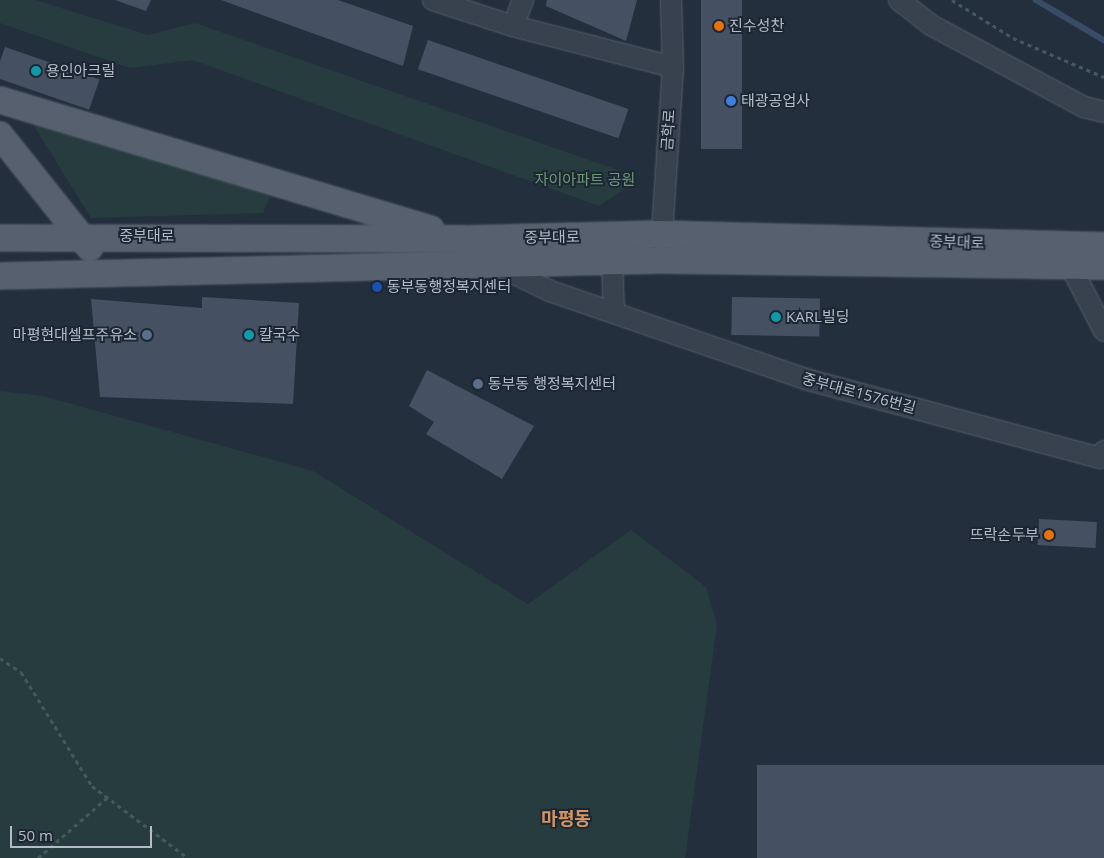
<!DOCTYPE html>
<html>
<head>
<meta charset="utf-8">
<style>
	body { margin:0 }
	#map { position:relative; width:1104px; height:858px; overflow:hidden; background:#242f3e; font-family:"Open Sans","Noto Sans KR",sans-serif }
	div>[style] { position:absolute }
	[style*='--x'] { left:calc(var(--x)*1px); top:calc(var(--y)*1px); width:calc(var(--w)*1px); rotate:calc(var(--a)*1deg) }
	.green>* { inset:0; background:#263c3f }
	.stream>* { height:5.5px; margin:-2.75px; padding:0 2.75px; transform-origin:2.75px; border-radius:2.75px; background:#394c67 }
	.building>* { inset:0; background:#455162; transform-origin:0 0 }
	.path>* { height:3px; margin-top:-1.5px; transform-origin:0; background:repeating-linear-gradient(90deg,#44595c 0 4px,transparent 0 8px) }
	.roads { filter:drop-shadow(0 0 1px #565f6c) drop-shadow(0 0 1px #565f6c) }
	.minor>* { height:20px; margin:-10px; padding:0 10px; transform-origin:10px; border-radius:10px; background:#38414e }
	.major>* { height:26px; margin:-13px; padding:0 13px; transform-origin:13px; border-radius:13px; background:#56606e }
	.dots>* { width:14px; height:14px; translate:-50% -50%; box-sizing:border-box; border:2px solid #1d2633; border-radius:50% }
	span { translate:-50% -50%; white-space:nowrap; text-align:center; line-height:1.15; -webkit-text-stroke:4px #1d2633; paint-order:stroke }
	.poi-label { font-size:15px; color:#b4bcc9 }
	.left { translate:0 -50%; text-align:left }
	.right { translate:-100% -50%; text-align:right }
	.street-label { font-size:15px; color:#b4bcc9 }
	.park-label { font-size:15px; color:#6b9a76 }
	.quarter-label { font-size:18px; color:#d59563; font-weight:700 }
	.scale { position:absolute; left:10px; top:826px; width:142px; height:22px; box-sizing:border-box; border:2px solid #b4bcc9; border-top:0; padding-left:6px; font-size:15px; line-height:18px; white-space:nowrap; color:#b4bcc9; -webkit-text-stroke:4px #1d2633; paint-order:stroke }
</style>
</head>
<body>
<div id="map">
	<div class="green">
		<i style="clip-path:polygon(0 0,35px 0,148px 35px,195px 23px,632px 175px,624px 189px,599px 206px,193px 60px,130px 68px,0 23px)"></i>
		<i style="clip-path:polygon(29px 118px,270px 196px,263px 213px,91px 218px)"></i>
		<i style="clip-path:polygon(0 391px,43px 396px,313px 471px,528px 604px,631px 530px,706px 587px,717px 625px,685px 858px,0 858px)"></i>
	</div>
	<div class="stream">
		<i style="--x:1036;--y:0;--w:79;--a:30.5"></i>
	</div>
	<div class="building">
		<i style="clip-path:polygon(115px 0,151px 0,146px 11px)"></i>
		<i style="clip-path:polygon(221px 0,338px 0,413px 26px,403px 66px)"></i>
		<i style="clip-path:polygon(547px 0,637px 0,626px 41px,546px 6px)"></i>
		<i style="left:701px;top:0;width:41px;height:149px"></i>
		<i style="left:428px;top:40px;width:212px;height:31px;rotate:19deg"></i>
		<i style="left:5px;top:47px;width:100px;height:32px;rotate:19deg"></i>
		<i style="clip-path:polygon(202px 297px,299px 303px,293px 404px,100px 397px,91px 299px,202px 308px)"></i>
		<i style="left:732px;top:297px;width:88px;height:38px;rotate:1deg"></i>
		<i style="clip-path:polygon(427px 370px,534px 426px,502px 479px,426px 434px,434px 422px,409px 406px)"></i>
		<i style="left:1039px;top:519px;width:58px;height:26px;rotate:3deg"></i>
		<i style="left:757px;top:765px;width:347px;height:93px"></i>
	</div>
	<div class="path">
		<i style="--x:952;--y:0;--w:72;--a:31.9"></i>
		<i style="--x:1013;--y:38;--w:99;--a:23.2"></i>
		<i style="--x:0;--y:658;--w:25;--a:34"></i>
		<i style="--x:21;--y:672;--w:134;--a:58.1"></i>
		<i style="--x:92;--y:786;--w:120;--a:36.9"></i>
		<i style="--x:38;--y:858;--w:93;--a:-41.1"></i>
	</div>
	<div class="roads">
		<div class="minor">
			<i style="--x:433;--y:0;--w:84;--a:18"></i>
			<i style="--x:513;--y:26;--w:165;--a:14.4"></i>
			<i style="--x:899;--y:0;--w:41;--a:38"></i>
			<i style="--x:931;--y:25;--w:174;--a:28.2"></i>
			<i style="--x:1084;--y:107;--w:21;--a:14"></i>
			<i style="--x:513;--y:26;--w:28;--a:-69"></i>
			<i style="--x:661;--y:248;--w:181;--a:-86.2"></i>
			<i style="--x:673;--y:67;--w:67;--a:-91.7"></i>
			<i style="--x:612;--y:261;--w:50;--a:87.7"></i>
			<i style="--x:496;--y:265;--w:60;--a:25.7"></i>
			<i style="--x:550;--y:291;--w:270;--a:19"></i>
			<i style="--x:805;--y:379;--w:305;--a:15"></i>
			<i style="--x:1100;--y:458;--w:8;--a:-60"></i>
			<i style="--x:1070;--y:265;--w:74;--a:62.7"></i>
		</div>
		<div class="major">
			<i style="--x:0;--y:100;--w:450;--a:16.7"></i>
			<i style="--x:0;--y:135;--w:144;--a:51.5"></i>
			<i style="--x:0;--y:238;--w:465;--a:0.1"></i>
			<i style="--x:465;--y:239;--w:195;--a:-1.5"></i>
			<i style="--x:660;--y:234;--w:444;--a:1.5"></i>
			<i style="--x:0;--y:276;--w:661;--a:-1.39"></i>
			<i style="--x:661;--y:260;--w:443;--a:0.8"></i>
		</div>
	</div>
	<div class="dots">
		<i style="left:719px;top:26px;background:#e8710a"></i>
		<i style="left:36px;top:71px;background:#0f9aa8"></i>
		<i style="left:731px;top:101px;background:#3f7fe0"></i>
		<i style="left:377px;top:287px;background:#1a4fb4"></i>
		<i style="left:776px;top:317px;background:#0f9aa8"></i>
		<i style="left:147px;top:335px;background:#5c6f8a"></i>
		<i style="left:249px;top:335px;background:#0f9aa8"></i>
		<i style="left:478px;top:384px;background:#5c6f8a"></i>
		<i style="left:1049px;top:535px;background:#e8710a"></i>
	</div>
	<div class="poi-label">
		<span class="left" style="left:729px;top:26px">진수성찬</span>
		<span class="left" style="left:46px;top:71px">용인아크릴</span>
		<span class="left" style="left:741px;top:101px">태광공업사</span>
		<span class="left" style="left:387px;top:287px">동부동행정복지센터</span>
		<span class="left" style="left:786px;top:317px">KARL빌딩</span>
		<span class="right" style="left:137px;top:335px">마평현대셀프주유소</span>
		<span class="left" style="left:259px;top:335px">칼국수</span>
		<span class="left" style="left:488px;top:384px">동부동 행정복지센터</span>
		<span class="right" style="left:1039px;top:535px">뜨락손두부</span>
	</div>
	<div class="street-label">
		<span style="left:668px;top:130px;rotate:-86deg">금학로</span>
		<span style="left:147px;top:236px">중부대로</span>
		<span style="left:552px;top:237px;rotate:-1deg">중부대로</span>
		<span style="left:957px;top:242px;rotate:2deg">중부대로</span>
		<span style="left:859px;top:393px;rotate:15deg">중부대로1576번길</span>
	</div>
	<div class="park-label">
		<span style="left:585px;top:180px">자이아파트 공원</span>
	</div>
	<div class="quarter-label">
		<span style="left:566px;top:818px">마평동</span>
	</div>
	<div class="scale">50 m</div>
</div>
</body>
</html>
